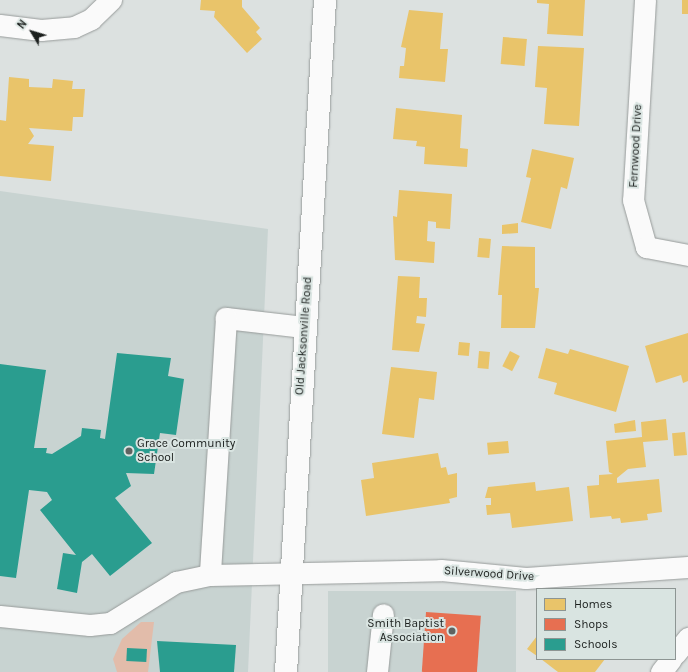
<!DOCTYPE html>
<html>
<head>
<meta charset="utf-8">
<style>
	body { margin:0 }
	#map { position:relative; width:688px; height:672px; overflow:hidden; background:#dce1e0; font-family:Karla,sans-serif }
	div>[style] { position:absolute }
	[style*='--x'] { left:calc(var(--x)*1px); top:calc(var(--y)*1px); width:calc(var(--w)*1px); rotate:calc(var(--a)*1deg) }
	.built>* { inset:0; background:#c8d3d1; transform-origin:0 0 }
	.green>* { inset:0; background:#e2bcaa }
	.homes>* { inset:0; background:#e9c46a; transform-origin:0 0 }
	.shops>* { inset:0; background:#e76f51; transform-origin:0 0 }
	.schools>* { inset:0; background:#2a9d8f; transform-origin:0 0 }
	.roads { filter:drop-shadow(0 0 1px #979b9a) drop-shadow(0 0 1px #979b9a) }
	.minor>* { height:21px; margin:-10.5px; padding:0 10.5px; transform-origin:10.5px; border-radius:10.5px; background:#fafafa }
	.major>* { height:22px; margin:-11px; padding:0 11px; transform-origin:11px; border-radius:11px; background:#fafafa }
	.dots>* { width:11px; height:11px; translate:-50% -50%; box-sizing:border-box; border:2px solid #d9e4e1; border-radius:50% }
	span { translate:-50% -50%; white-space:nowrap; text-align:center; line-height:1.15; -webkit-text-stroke:4px #d9e4e1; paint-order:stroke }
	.street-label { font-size:12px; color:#1b1f1d }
	.poi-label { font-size:12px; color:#1b1f1d }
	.left { translate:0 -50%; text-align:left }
	.right { translate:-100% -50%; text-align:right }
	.legend { position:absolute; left:536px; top:588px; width:140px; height:72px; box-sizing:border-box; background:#d9e4e1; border:1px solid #8d9593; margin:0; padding:5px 7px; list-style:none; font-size:12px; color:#1b1f1d }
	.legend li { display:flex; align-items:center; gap:8px; height:20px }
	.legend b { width:20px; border:1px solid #8d9593 }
	.north { position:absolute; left:12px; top:12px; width:40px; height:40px; -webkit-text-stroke:3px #d9e4e1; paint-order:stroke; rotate:308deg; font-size:11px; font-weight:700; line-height:16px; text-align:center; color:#1b1f1d }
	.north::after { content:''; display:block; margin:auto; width:14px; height:18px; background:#1b1f1d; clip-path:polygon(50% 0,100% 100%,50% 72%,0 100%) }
</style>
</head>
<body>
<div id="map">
	<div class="built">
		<i style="clip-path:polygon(0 191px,268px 229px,248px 672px,0 672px)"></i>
		<i style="left:328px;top:591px;width:188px;height:81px"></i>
	</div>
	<div class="green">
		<i style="clip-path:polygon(141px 622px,154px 622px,148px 672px,117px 672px,113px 659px,122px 639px)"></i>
	</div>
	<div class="homes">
		<i style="clip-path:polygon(201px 0,242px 0,242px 7px,260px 28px,256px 32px,262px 39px,247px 53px,214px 17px,215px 11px,200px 10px)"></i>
		<i style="clip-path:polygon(537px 0,585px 0,583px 36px,547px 34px,549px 4px,537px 3px)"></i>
		<i style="left:682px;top:0;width:6px;height:14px"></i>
		<i style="clip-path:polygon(409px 10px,443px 13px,440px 49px,448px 49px,445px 82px,399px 78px,400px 66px,404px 66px,406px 48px,401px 47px)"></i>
		<i style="left:503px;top:37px;width:24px;height:27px;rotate:5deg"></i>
		<i style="clip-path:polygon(538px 46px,584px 48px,579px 126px,544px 124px,547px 88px,535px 87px)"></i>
		<i style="clip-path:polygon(9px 77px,29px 79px,29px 87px,52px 88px,53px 79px,73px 81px,72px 89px,85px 89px,83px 117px,73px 117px,72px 131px,29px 128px,34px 136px,28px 144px,54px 146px,51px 181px,0 176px,0 120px,6px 121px)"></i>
		<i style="clip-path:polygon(396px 108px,462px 115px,460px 148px,468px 149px,467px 167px,424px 164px,425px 147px,416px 146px,417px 141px,393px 139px)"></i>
		<i style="clip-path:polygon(532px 149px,574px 158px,567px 189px,561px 187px,551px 229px,521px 222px,531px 178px,526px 177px)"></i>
		<i style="clip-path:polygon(399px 190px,452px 194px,450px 229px,436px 228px,436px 222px,428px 221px,427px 241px,435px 242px,434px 263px,395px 260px,393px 216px,397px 217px)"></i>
		<i style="clip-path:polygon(518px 223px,518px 233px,502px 234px,502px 225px)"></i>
		<i style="left:479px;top:238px;width:12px;height:19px;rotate:5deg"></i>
		<i style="clip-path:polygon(502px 246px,535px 247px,535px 288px,539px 288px,535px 328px,501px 328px,502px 295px,498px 295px)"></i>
		<i style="clip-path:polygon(398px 276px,420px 277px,419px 298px,427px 298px,426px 317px,417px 316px,416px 323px,425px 324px,419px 352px,392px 350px)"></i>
		<i style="clip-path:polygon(688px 333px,688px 381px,683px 383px,681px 375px,656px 383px,645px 346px)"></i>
		<i style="left:459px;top:342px;width:11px;height:13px;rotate:5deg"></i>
		<i style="clip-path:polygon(546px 348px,568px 354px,570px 349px,629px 366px,616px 412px,554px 394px,557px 383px,538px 378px)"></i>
		<i style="left:479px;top:351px;width:11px;height:17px;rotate:5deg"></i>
		<i style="left:510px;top:351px;width:11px;height:17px;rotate:27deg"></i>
		<i style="clip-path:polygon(391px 367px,437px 372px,434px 400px,419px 398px,414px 438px,382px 434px)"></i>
		<i style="clip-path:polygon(666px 419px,668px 440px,643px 442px,646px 467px,628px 469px,617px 478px,617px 483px,659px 479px,662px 512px,647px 514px,648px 520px,621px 523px,620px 518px,612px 519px,611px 516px,590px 518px,587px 486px,599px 485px,599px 475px,613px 474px,609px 472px,606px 441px,642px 437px,641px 422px)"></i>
		<i style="clip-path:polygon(635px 420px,636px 431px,615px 433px,614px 424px)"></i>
		<i style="left:685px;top:432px;width:23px;height:13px;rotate:85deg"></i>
		<i style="left:508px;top:441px;width:12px;height:21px;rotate:85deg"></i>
		<i style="clip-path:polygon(438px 453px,441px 468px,446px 467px,448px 475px,457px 473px,457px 497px,449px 499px,450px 503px,366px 516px,361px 480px,374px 478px,372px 463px)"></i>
		<i style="clip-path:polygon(535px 482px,536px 491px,569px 487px,573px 521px,512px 528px,510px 513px,487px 515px,486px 505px,491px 505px,491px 498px,485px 498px,488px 487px)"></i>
		<i style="clip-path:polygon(537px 636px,537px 656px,527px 649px)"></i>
		<i style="clip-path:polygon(541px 659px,605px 659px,595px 672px,558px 672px)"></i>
	</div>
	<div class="shops">
		<i style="left:426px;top:612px;width:55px;height:60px;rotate:4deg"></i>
	</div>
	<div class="schools">
		<i style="clip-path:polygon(117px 353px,171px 358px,168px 376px,184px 379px,176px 435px,160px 433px,154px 474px,126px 473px,131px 486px,115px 498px,152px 543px,110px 576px,92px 554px,82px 562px,77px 593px,57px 589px,63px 553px,76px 555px,40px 510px,52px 500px,47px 492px,29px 490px,16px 578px,0 576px,0 364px,46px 370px,34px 448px,47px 448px,46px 453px,52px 454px,81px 436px,82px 428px,101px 430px,100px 438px,105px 439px)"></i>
		<i style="clip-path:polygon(157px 641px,236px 645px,234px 672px,160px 672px)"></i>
		<i style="left:127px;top:648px;width:20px;height:13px;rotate:3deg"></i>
	</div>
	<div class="roads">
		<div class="minor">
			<i style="--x:645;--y:0;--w:200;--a:93.4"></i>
			<i style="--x:633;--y:200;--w:49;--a:74.5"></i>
			<i style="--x:646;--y:247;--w:43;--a:10.8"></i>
			<i style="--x:0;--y:25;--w:41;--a:7"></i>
			<i style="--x:41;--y:30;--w:33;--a:-5"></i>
			<i style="--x:74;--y:27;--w:19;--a:-25"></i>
			<i style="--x:91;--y:19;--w:28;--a:-44"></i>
			<i style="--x:304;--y:327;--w:79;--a:-173.4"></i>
			<i style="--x:226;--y:318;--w:257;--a:93.6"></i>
			<i style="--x:210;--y:575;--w:231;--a:-1.2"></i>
			<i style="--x:441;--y:570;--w:85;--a:5.4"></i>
			<i style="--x:526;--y:578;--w:162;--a:-3.9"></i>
			<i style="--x:0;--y:616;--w:90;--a:5.7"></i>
			<i style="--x:90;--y:625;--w:20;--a:-6"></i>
			<i style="--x:110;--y:623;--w:78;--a:-31.8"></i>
			<i style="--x:176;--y:582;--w:35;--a:-12"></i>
			<i style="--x:675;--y:654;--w:21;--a:-51"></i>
			<i style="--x:377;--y:672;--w:58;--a:-84.1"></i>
			<i style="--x:661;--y:672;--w:16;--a:-52"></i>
		</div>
		<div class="major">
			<i style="--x:286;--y:672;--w:673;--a:-86.68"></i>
		</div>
	</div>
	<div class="dots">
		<i style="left:129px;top:451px;background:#5f6361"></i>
		<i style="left:452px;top:631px;background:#5f6361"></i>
	</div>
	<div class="street-label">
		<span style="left:636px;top:146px;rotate:-87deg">Fernwood Drive</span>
		<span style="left:304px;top:336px;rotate:-86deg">Old Jacksonville Road</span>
		<span style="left:489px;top:574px;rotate:4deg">Silverwood Drive</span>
	</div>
	<div class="poi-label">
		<span class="left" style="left:137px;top:451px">Grace Community<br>School</span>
		<span class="right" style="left:444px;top:631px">Smith Baptist<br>Association</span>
	</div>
	<ul class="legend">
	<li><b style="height:11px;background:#e9c46a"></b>Homes</li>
	<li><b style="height:11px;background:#e76f51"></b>Shops</li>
	<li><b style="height:11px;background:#2a9d8f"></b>Schools</li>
	</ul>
	<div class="north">N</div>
</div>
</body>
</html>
